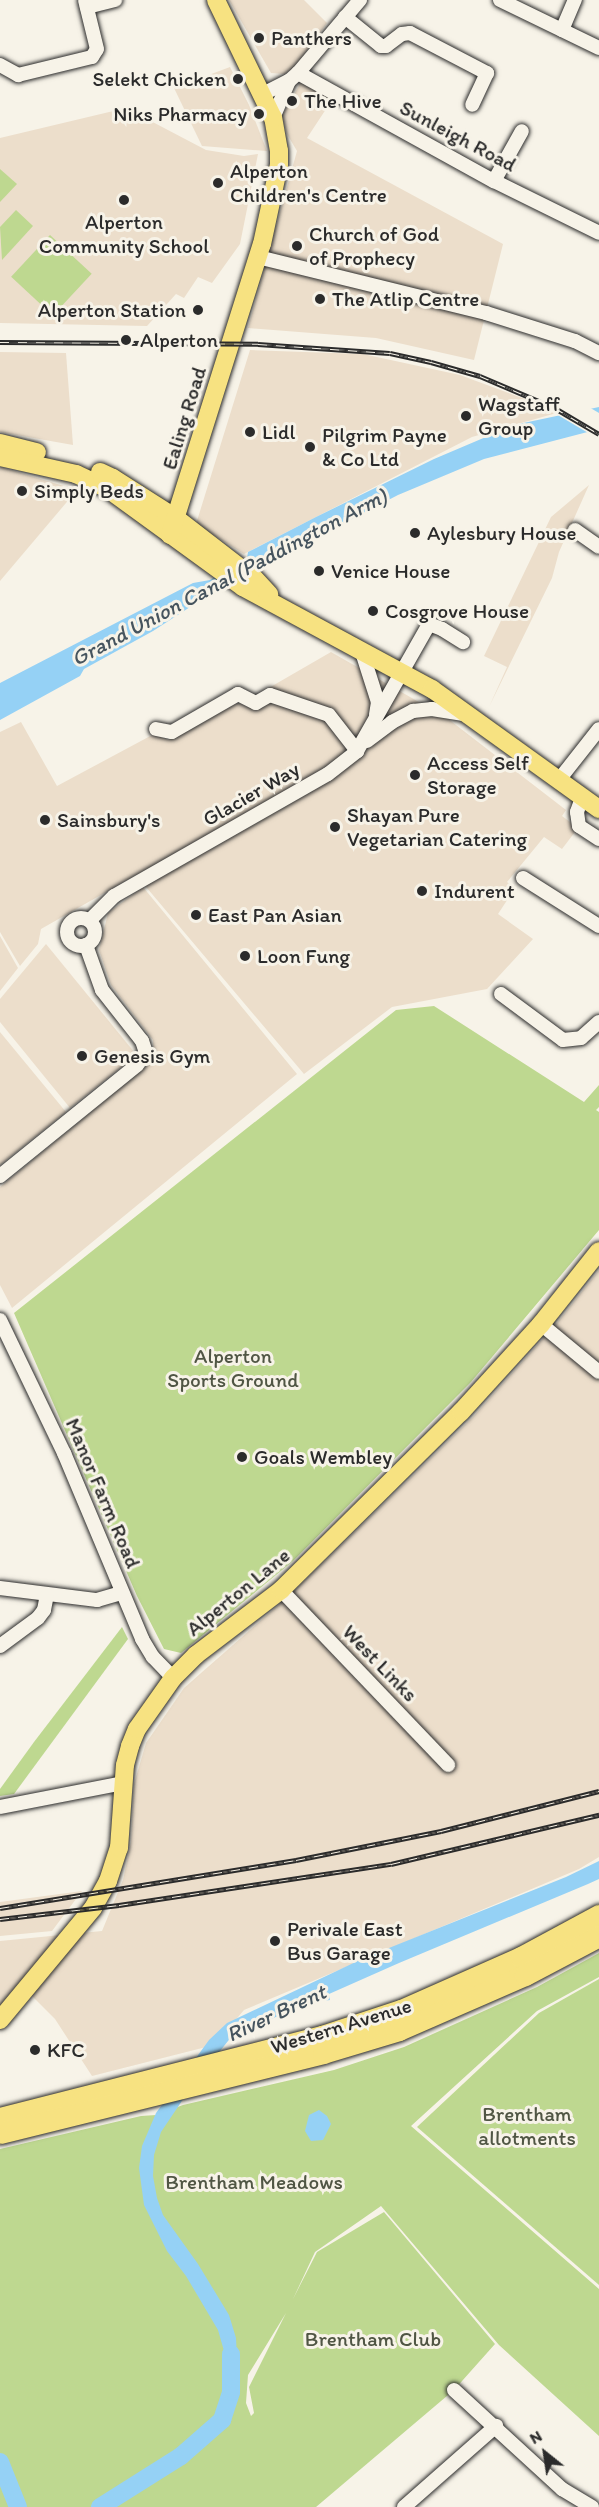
<!DOCTYPE html>
<html>
<head>
<meta charset="utf-8">
<style>
	body { margin:0 }
	#map { position:relative; width:599px; height:2507px; overflow:hidden; background:#f7f3e8; font-family:Itim,sans-serif }
	div>[style] { position:absolute }
	[style*='--x'] { left:calc(var(--x)*1px); top:calc(var(--y)*1px); width:calc(var(--w)*1px); rotate:calc(var(--a)*1deg) }
	.built>* { inset:0; background:#ecdecb }
	.green>* { inset:0; background:#bed890; transform-origin:0 0 }
	.water>* { inset:0; background:#95d1f5 }
	.pier>* { inset:0; background:#f7f3e8 }
	.river>* { height:18px; margin:-9px; padding:0 9px; transform-origin:9px; border-radius:9px; background:#95d1f5 }
	.roads { filter:drop-shadow(0 0 2px #2b2b2b) drop-shadow(0 0 2px #2b2b2b) }
	.minor>* { height:14px; margin:-7px; padding:0 7px; transform-origin:7px; border-radius:7px; background:#f7f3e8 }
	.minor>.ring { margin:-7px; padding:0; box-sizing:content-box; background:none; border:14px solid #f7f3e8; border-radius:50% }
	.major>* { height:18px; margin:-9px; padding:0 9px; transform-origin:9px; border-radius:9px; background:#f7e281 }
	.highway>* { height:21px; margin:-10.5px; padding:0 10.5px; transform-origin:10.5px; border-radius:10.5px; background:#f7e281 }
	.rail>* { height:5px; margin-top:-2.5px; transform-origin:0; background:repeating-linear-gradient(90deg,#f7f3e8 0 9px,#2b2b2b 0 18px); box-sizing:border-box; border-block:2px solid #2b2b2b }
	.dots>* { width:16px; height:16px; translate:-50% -50%; box-sizing:border-box; border:3px solid #f7f3e8; border-radius:50% }
	span { translate:-50% -50%; white-space:nowrap; text-align:center; line-height:1.15; -webkit-text-stroke:6px #f7f3e8; paint-order:stroke }
	.poi-label { font-size:21px; color:#2b2b2b }
	.left { translate:0 -50%; text-align:left }
	.right { translate:-100% -50%; text-align:right }
	.street-label { font-size:21px; color:#2b2b2b }
	.park-label { font-size:21px; color:#505644 }
	.water-label { font-size:22px; color:#46545e; font-style:italic }
	.north { position:absolute; left:515px; top:2423px; width:60px; height:60px; -webkit-text-stroke:4px #f7f3e8; paint-order:stroke; rotate:330deg; font-size:16px; font-weight:700; line-height:24px; text-align:center; color:#2b2b2b }
	.north::after { content:''; display:block; margin:auto; width:21px; height:27px; background:#2b2b2b; clip-path:polygon(50% 0,100% 100%,50% 72%,0 100%) }
</style>
</head>
<body>
<div id="map">
	<div class="built">
		<i style="clip-path:polygon(229px 0,304px 0,327px 23px,296px 66px,285px 74px,271px 73px)"></i>
		<i style="clip-path:polygon(230px 67px,249px 105px,267px 151px,202px 146px,174px 88px)"></i>
		<i style="clip-path:polygon(301px 82px,332px 100px,307px 138px,503px 244px,474px 360px,376px 338px,248px 328px,297px 151px,287px 134px,282px 116px)"></i>
		<i style="clip-path:polygon(126px 108px,206px 150px,244px 156px,258px 154px,240px 244px,212px 283px,198px 277px,184px 298px,176px 294px,147px 326px,0 323px,0 138px)"></i>
		<i style="clip-path:polygon(250px 350px,363px 354px,460px 375px,560px 412px,472px 437px,244px 554px,196px 524px)"></i>
		<i style="clip-path:polygon(0 352px,66px 353px,73px 445px,0 432px)"></i>
		<i style="clip-path:polygon(1px 467px,77px 490px,0 581px,0 469px)"></i>
		<i style="clip-path:polygon(589px 485px,559px 552px,552px 578px,489px 707px,507px 667px,484px 656px,551px 517px)"></i>
		<i style="clip-path:polygon(331px 652px,447px 718px,566px 810px,562px 816px,578px 828px,562px 849px,544px 837px,507px 882px,515px 888px,498px 914px,533px 939px,487px 989px,392px 1007px,304px 1074px,136px 875px,41px 929px,38px 944px,20px 966px,0 932px,0 732px,21px 722px,57px 786px,154px 734px,168px 740px,232px 703px,241px 704px)"></i>
		<i style="clip-path:polygon(143px 887px,297px 1074px,12px 1308px,0 1285px,0 1187px,154px 1060px,153px 1040px,111px 985px,99px 950px,108px 913px)"></i>
		<i style="clip-path:polygon(0 936px,18px 968px,0 991px)"></i>
		<i style="clip-path:polygon(46px 944px,135px 1053px,133px 1058px,70px 1108px,0 1022px,0 999px)"></i>
		<i style="clip-path:polygon(0 1032px,66px 1112px,0 1165px)"></i>
		<i style="clip-path:polygon(599px 1270px,599px 1857px,579px 1869px,244px 2010px,214px 2045px,92px 2076px,55px 2019px,26px 1990px,0 2020px,0 1941px,102px 1931px,123px 1880px,131px 1842px,134px 1784px,146px 1743px,184px 1688px,290px 1595px,473px 1417px,557px 1323px)"></i>
		<i style="clip-path:polygon(82px 1891px,52px 1931px,0 1936px,0 1902px)"></i>
	</div>
	<div class="green">
		<i style="clip-path:polygon(0 169px,17px 184px,0 202px)"></i>
		<i style="clip-path:polygon(16px 210px,33px 226px,2px 260px,0 227px)"></i>
		<i style="left:50px;top:235px;width:57px;height:57px;rotate:43deg"></i>
		<i style="clip-path:polygon(434px 1006px,584px 1102px,599px 1085px,599px 1107px,596px 1110px,599px 1112px,599px 1230px,471px 1382px,293px 1561px,181px 1653px,164px 1649px,137px 1596px,14px 1313px,396px 1010px)"></i>
		<i style="clip-path:polygon(122px 1627px,128px 1639px,14px 1794px,0 1796px,0 1789px,34px 1742px)"></i>
		<i style="clip-path:polygon(evenodd,599px 1953px,599px 1977px,537px 2011px,411px 2126px,599px 2289px,599px 2436px,499px 2345px,381px 2206px,315px 2252px,293px 2299px,317px 2252px,384px 2212px,495px 2344px,454px 2390px,316px 2507px,0 2507px,0 2149px,141px 2116px,156px 2115px,183px 2105px,334px 2070px,404px 2047px,537px 1987px,599px 1953px,286px 2313px,249px 2387px,254px 2413px,251px 2416px,246px 2403px,248px 2375px,286px 2313px)"></i>
		<i style="clip-path:polygon(599px 1979px,599px 2285px,417px 2127px,539px 2013px)"></i>
	</div>
	<div class="water">
		<i style="clip-path:polygon(599px 407px,599px 429px,484px 459px,398px 495px,221px 587px,153px 631px,84px 669px,80px 676px,0 720px,0 683px,193px 583px,210px 580px,247px 558px,248px 552px,316px 517px,434px 459px,514px 425px)"></i>
		<i style="clip-path:polygon(599px 1861px,599px 1879px,588px 1884px,399px 1963px,329px 1994px,330px 2000px,308px 2003px,232px 2036px,192px 2086px,161px 2132px,154px 2155px,153px 2176px,157px 2198px,163px 2215px,198px 2264px,229px 2315px,236px 2338px,238px 2379px,224px 2379px,224px 2351px,218px 2330px,186px 2276px,167px 2251px,144px 2205px,139px 2168px,142px 2146px,156px 2113px,209px 2040px,227px 2023px,364px 1958px,566px 1877px)"></i>
		<i style="clip-path:polygon(319px 2110px,327px 2116px,331px 2124px,323px 2140px,311px 2141px,305px 2131px,309px 2115px)"></i>
	</div>
	<div class="pier">
		<i style="clip-path:polygon(587px 406px,599px 413px,599px 432px,590px 434px,556px 414px)"></i>
	</div>
	<div class="river">
		<i style="--x:0;--y:2462;--w:48;--a:68.2"></i>
		<i style="--x:100;--y:2507;--w:96;--a:-32.2"></i>
		<i style="--x:181;--y:2456;--w:55;--a:-41.3"></i>
		<i style="--x:222;--y:2420;--w:29;--a:-72"></i>
		<i style="--x:231;--y:2392;--w:38;--a:-90"></i>
	</div>
	<div class="roads">
		<div class="minor">
			<i style="--x:500;--y:0;--w:110;--a:25.9"></i>
			<i style="--x:87;--y:7;--w:29;--a:-14"></i>
			<i style="--x:345;--y:17;--w:46;--a:38.9"></i>
			<i style="--x:381;--y:46;--w:5;--a:0"></i>
			<i style="--x:386;--y:46;--w:20;--a:-37"></i>
			<i style="--x:402;--y:34;--w:8;--a:-7"></i>
			<i style="--x:410;--y:33;--w:87;--a:27.5"></i>
			<i style="--x:487;--y:73;--w:35;--a:115"></i>
			<i style="--x:562;--y:30;--w:33;--a:-67"></i>
			<i style="--x:0;--y:65;--w:21;--a:29"></i>
			<i style="--x:18;--y:75;--w:76;--a:-13.7"></i>
			<i style="--x:92;--y:57;--w:9;--a:-58"></i>
			<i style="--x:97;--y:49;--w:50;--a:-103.8"></i>
			<i style="--x:298;--y:73;--w:224;--a:28.9"></i>
			<i style="--x:494;--y:181;--w:117;--a:26.3"></i>
			<i style="--x:263;--y:94;--w:29;--a:-27"></i>
			<i style="--x:289;--y:81;--w:12;--a:-42"></i>
			<i style="--x:298;--y:73;--w:96;--a:-49.7"></i>
			<i style="--x:273;--y:118;--w:40;--a:-66.6"></i>
			<i style="--x:494;--y:181;--w:57;--a:-60.8"></i>
			<i style="--x:258;--y:257;--w:235;--a:13.8"></i>
			<i style="--x:486;--y:313;--w:93;--a:17.5"></i>
			<i style="--x:575;--y:341;--w:27;--a:27"></i>
			<i style="--x:575;--y:530;--w:29;--a:35"></i>
			<i style="--x:362;--y:652;--w:52;--a:72.3"></i>
			<i style="--x:378;--y:702;--w:13;--a:99"></i>
			<i style="--x:156;--y:729;--w:16;--a:11"></i>
			<i style="--x:172;--y:732;--w:76;--a:-29.9"></i>
			<i style="--x:238;--y:694;--w:20;--a:27"></i>
			<i style="--x:256;--y:703;--w:16;--a:-30"></i>
			<i style="--x:270;--y:695;--w:62;--a:18.7"></i>
			<i style="--x:329;--y:715;--w:46;--a:52.1"></i>
			<i style="--x:367;--y:741;--w:31;--a:-37"></i>
			<i style="--x:392;--y:722;--w:24;--a:-28"></i>
			<i style="--x:413;--y:711;--w:19;--a:-6"></i>
			<i style="--x:432;--y:709;--w:32;--a:9"></i>
			<i style="--x:558;--y:781;--w:66;--a:-51.7"></i>
			<i style="--x:582;--y:798;--w:15;--a:110"></i>
			<i style="--x:577;--y:812;--w:14;--a:82"></i>
			<i style="--x:579;--y:826;--w:24;--a:33"></i>
			<i style="--x:523;--y:878;--w:90;--a:32.3"></i>
			<i class="ring" style="left:67px;top:918px;width:14px;height:14px"></i>
			<i style="--x:90;--y:920;--w:34;--a:-45"></i>
			<i style="--x:114;--y:896;--w:246;--a:-29.7"></i>
			<i style="--x:328;--y:774;--w:37;--a:-38"></i>
			<i style="--x:357;--y:751;--w:146;--a:-60.4"></i>
			<i style="--x:429;--y:624;--w:14;--a:21"></i>
			<i style="--x:442;--y:629;--w:25;--a:32"></i>
			<i style="--x:501;--y:994;--w:77;--a:36.6"></i>
			<i style="--x:563;--y:1040;--w:18;--a:-6"></i>
			<i style="--x:581;--y:1038;--w:24;--a:-42"></i>
			<i style="--x:0;--y:1176;--w:176;--a:-39"></i>
			<i style="--x:137;--y:1065;--w:15;--a:-53"></i>
			<i style="--x:146;--y:1053;--w:13;--a:-108"></i>
			<i style="--x:142;--y:1041;--w:65;--a:-128.1"></i>
			<i style="--x:102;--y:990;--w:48;--a:-109.6"></i>
			<i style="--x:0;--y:1320;--w:148;--a:64.3"></i>
			<i style="--x:64;--y:1453;--w:202;--a:67.2"></i>
			<i style="--x:142;--y:1639;--w:21;--a:59"></i>
			<i style="--x:153;--y:1657;--w:29;--a:46"></i>
			<i style="--x:541;--y:1324;--w:75;--a:39.6"></i>
			<i style="--x:0;--y:1588;--w:98;--a:7.1"></i>
			<i style="--x:97;--y:1600;--w:26;--a:-16"></i>
			<i style="--x:281;--y:1590;--w:242;--a:46.3"></i>
			<i style="--x:0;--y:1646;--w:47;--a:-36.4"></i>
			<i style="--x:38;--y:1618;--w:10;--a:-53"></i>
			<i style="--x:44;--y:1610;--w:15;--a:-79"></i>
			<i style="--x:0;--y:1807;--w:126;--a:-11"></i>
			<i style="--x:454;--y:2390;--w:147;--a:42.5"></i>
			<i style="--x:562;--y:2489;--w:35;--a:31"></i>
			<i style="--x:404;--y:2507;--w:123;--a:-41.4"></i>
		</div>
		<div class="major">
			<i style="--x:0;--y:443;--w:38;--a:14"></i>
			<i style="--x:0;--y:457;--w:78;--a:12.6"></i>
			<i style="--x:76;--y:474;--w:35;--a:25"></i>
			<i style="--x:108;--y:489;--w:167;--a:36"></i>
			<i style="--x:243;--y:587;--w:215;--a:28.4"></i>
			<i style="--x:432;--y:689;--w:206;--a:35.7"></i>
			<i style="--x:100;--y:472;--w:14;--a:25"></i>
			<i style="--x:113;--y:478;--w:76;--a:32.6"></i>
			<i style="--x:177;--y:519;--w:98;--a:37.6"></i>
			<i style="--x:255;--y:579;--w:21;--a:47"></i>
			<i style="--x:170;--y:535;--w:305;--a:-72.5"></i>
			<i style="--x:262;--y:244;--w:81;--a:-77.9"></i>
			<i style="--x:279;--y:165;--w:14;--a:-90"></i>
			<i style="--x:279;--y:151;--w:34;--a:-100"></i>
			<i style="--x:273;--y:118;--w:131;--a:-115.8"></i>
			<i style="--x:0;--y:2020;--w:146;--a:-50.3"></i>
			<i style="--x:93;--y:1908;--w:31;--a:-61"></i>
			<i style="--x:108;--y:1881;--w:35;--a:-72"></i>
			<i style="--x:119;--y:1848;--w:83;--a:-85.9"></i>
			<i style="--x:125;--y:1765;--w:20;--a:-75"></i>
			<i style="--x:130;--y:1746;--w:18;--a:-68"></i>
			<i style="--x:137;--y:1729;--w:62;--a:-54.8"></i>
			<i style="--x:173;--y:1678;--w:33;--a:-45"></i>
			<i style="--x:196;--y:1655;--w:107;--a:-37.4"></i>
			<i style="--x:281;--y:1590;--w:253;--a:-44.7"></i>
			<i style="--x:461;--y:1412;--w:119;--a:-47.7"></i>
			<i style="--x:541;--y:1324;--w:93;--a:-51.5"></i>
		</div>
		<div class="highway">
			<i style="--x:0;--y:2118;--w:332;--a:-14.3"></i>
			<i style="--x:322;--y:2036;--w:83;--a:-18.2"></i>
			<i style="--x:401;--y:2010;--w:131;--a:-23.8"></i>
			<i style="--x:521;--y:1957;--w:89;--a:-28.3"></i>
			<i style="--x:0;--y:2133;--w:333;--a:-13.9"></i>
			<i style="--x:323;--y:2053;--w:79;--a:-16.8"></i>
			<i style="--x:399;--y:2030;--w:137;--a:-23.6"></i>
			<i style="--x:525;--y:1975;--w:84;--a:-27.8"></i>
		</div>
	</div>
	<div class="rail">
		<i style="--x:0;--y:342;--w:258;--a:0.4"></i>
		<i style="--x:258;--y:344;--w:132;--a:3.9"></i>
		<i style="--x:390;--y:353;--w:42;--a:12.4"></i>
		<i style="--x:431;--y:362;--w:51;--a:15.9"></i>
		<i style="--x:480;--y:376;--w:82;--a:23.1"></i>
		<i style="--x:555;--y:408;--w:51;--a:30.6"></i>
		<i style="--x:0;--y:1908;--w:300;--a:-9.2"></i>
		<i style="--x:296;--y:1860;--w:148;--a:-11.3"></i>
		<i style="--x:441;--y:1831;--w:163;--a:-14.2"></i>
		<i style="--x:0;--y:1919;--w:120;--a:-6.7"></i>
		<i style="--x:119;--y:1905;--w:275;--a:-8.6"></i>
		<i style="--x:391;--y:1864;--w:214;--a:-13.3"></i>
	</div>
	<div class="dots">
		<i style="left:259px;top:38px;background:#2b2b2b"></i>
		<i style="left:238px;top:79px;background:#2b2b2b"></i>
		<i style="left:292px;top:101px;background:#2b2b2b"></i>
		<i style="left:259px;top:114px;background:#2b2b2b"></i>
		<i style="left:218px;top:183px;background:#2b2b2b"></i>
		<i style="left:124px;top:200px;background:#2b2b2b"></i>
		<i style="left:297px;top:246px;background:#2b2b2b"></i>
		<i style="left:320px;top:299px;background:#2b2b2b"></i>
		<i style="left:198px;top:310px;background:#2b2b2b"></i>
		<i style="left:126px;top:340px;background:#2b2b2b"></i>
		<i style="left:466px;top:416px;background:#2b2b2b"></i>
		<i style="left:250px;top:432px;background:#2b2b2b"></i>
		<i style="left:310px;top:447px;background:#2b2b2b"></i>
		<i style="left:22px;top:491px;background:#2b2b2b"></i>
		<i style="left:415px;top:533px;background:#2b2b2b"></i>
		<i style="left:319px;top:571px;background:#2b2b2b"></i>
		<i style="left:373px;top:611px;background:#2b2b2b"></i>
		<i style="left:415px;top:775px;background:#2b2b2b"></i>
		<i style="left:45px;top:820px;background:#2b2b2b"></i>
		<i style="left:335px;top:827px;background:#2b2b2b"></i>
		<i style="left:422px;top:891px;background:#2b2b2b"></i>
		<i style="left:196px;top:915px;background:#2b2b2b"></i>
		<i style="left:245px;top:956px;background:#2b2b2b"></i>
		<i style="left:82px;top:1056px;background:#2b2b2b"></i>
		<i style="left:242px;top:1457px;background:#2b2b2b"></i>
		<i style="left:275px;top:1941px;background:#2b2b2b"></i>
		<i style="left:35px;top:2050px;background:#2b2b2b"></i>
	</div>
	<div class="poi-label">
		<span class="left" style="left:271px;top:38px">Panthers</span>
		<span class="right" style="left:226px;top:79px">Selekt Chicken</span>
		<span class="left" style="left:304px;top:101px">The Hive</span>
		<span class="right" style="left:247px;top:114px">Niks Pharmacy</span>
		<span class="left" style="left:230px;top:183px">Alperton<br>Children's Centre</span>
		<span style="left:124px;top:234px">Alperton<br>Community School</span>
		<span class="left" style="left:309px;top:246px">Church of God<br>of Prophecy</span>
		<span class="left" style="left:332px;top:299px">The Atlip Centre</span>
		<span class="right" style="left:186px;top:310px">Alperton Station</span>
		<span class="left" style="left:140px;top:340px">Alperton</span>
		<span class="left" style="left:478px;top:416px">Wagstaff<br>Group</span>
		<span class="left" style="left:262px;top:432px">Lidl</span>
		<span class="left" style="left:322px;top:447px">Pilgrim Payne<br>&amp; Co Ltd</span>
		<span class="left" style="left:34px;top:491px">Simply Beds</span>
		<span class="left" style="left:427px;top:533px">Aylesbury House</span>
		<span class="left" style="left:331px;top:571px">Venice House</span>
		<span class="left" style="left:385px;top:611px">Cosgrove House</span>
		<span class="left" style="left:427px;top:775px">Access Self<br>Storage</span>
		<span class="left" style="left:347px;top:827px">Shayan Pure<br>Vegetarian Catering</span>
		<span class="left" style="left:57px;top:820px">Sainsbury's</span>
		<span class="left" style="left:434px;top:891px">Indurent</span>
		<span class="left" style="left:208px;top:915px">East Pan Asian</span>
		<span class="left" style="left:257px;top:956px">Loon Fung</span>
		<span class="left" style="left:94px;top:1056px">Genesis Gym</span>
		<span class="left" style="left:254px;top:1457px">Goals Wembley</span>
		<span class="left" style="left:287px;top:1941px">Perivale East<br>Bus Garage</span>
		<span class="left" style="left:47px;top:2050px">KFC</span>
	</div>
	<div class="street-label">
		<span style="left:458px;top:136px;rotate:28deg">Sunleigh Road</span>
		<span style="left:184px;top:418px;rotate:-73deg">Ealing Road</span>
		<span style="left:251px;top:794px;rotate:-30deg">Glacier Way</span>
		<span style="left:103px;top:1493px;rotate:67deg">Manor Farm Road</span>
		<span style="left:238px;top:1592px;rotate:-39deg">Alperton Lane</span>
		<span style="left:380px;top:1663px;rotate:46deg">West Links</span>
		<span style="left:341px;top:2026px;rotate:-17deg">Western Avenue</span>
	</div>
	<div class="park-label">
		<span style="left:233px;top:1368px">Alperton<br>Sports Ground</span>
		<span style="left:527px;top:2126px">Brentham<br>allotments</span>
		<span style="left:254px;top:2182px">Brentham Meadows</span>
		<span style="left:373px;top:2339px">Brentham Club</span>
	</div>
	<div class="water-label">
		<span style="left:229px;top:577px;rotate:-28deg">Grand Union Canal (Paddington Arm)</span>
		<span style="left:276px;top:2013px;rotate:-25deg">River Brent</span>
	</div>
	<div class="north">N</div>
</div>
</body>
</html>
